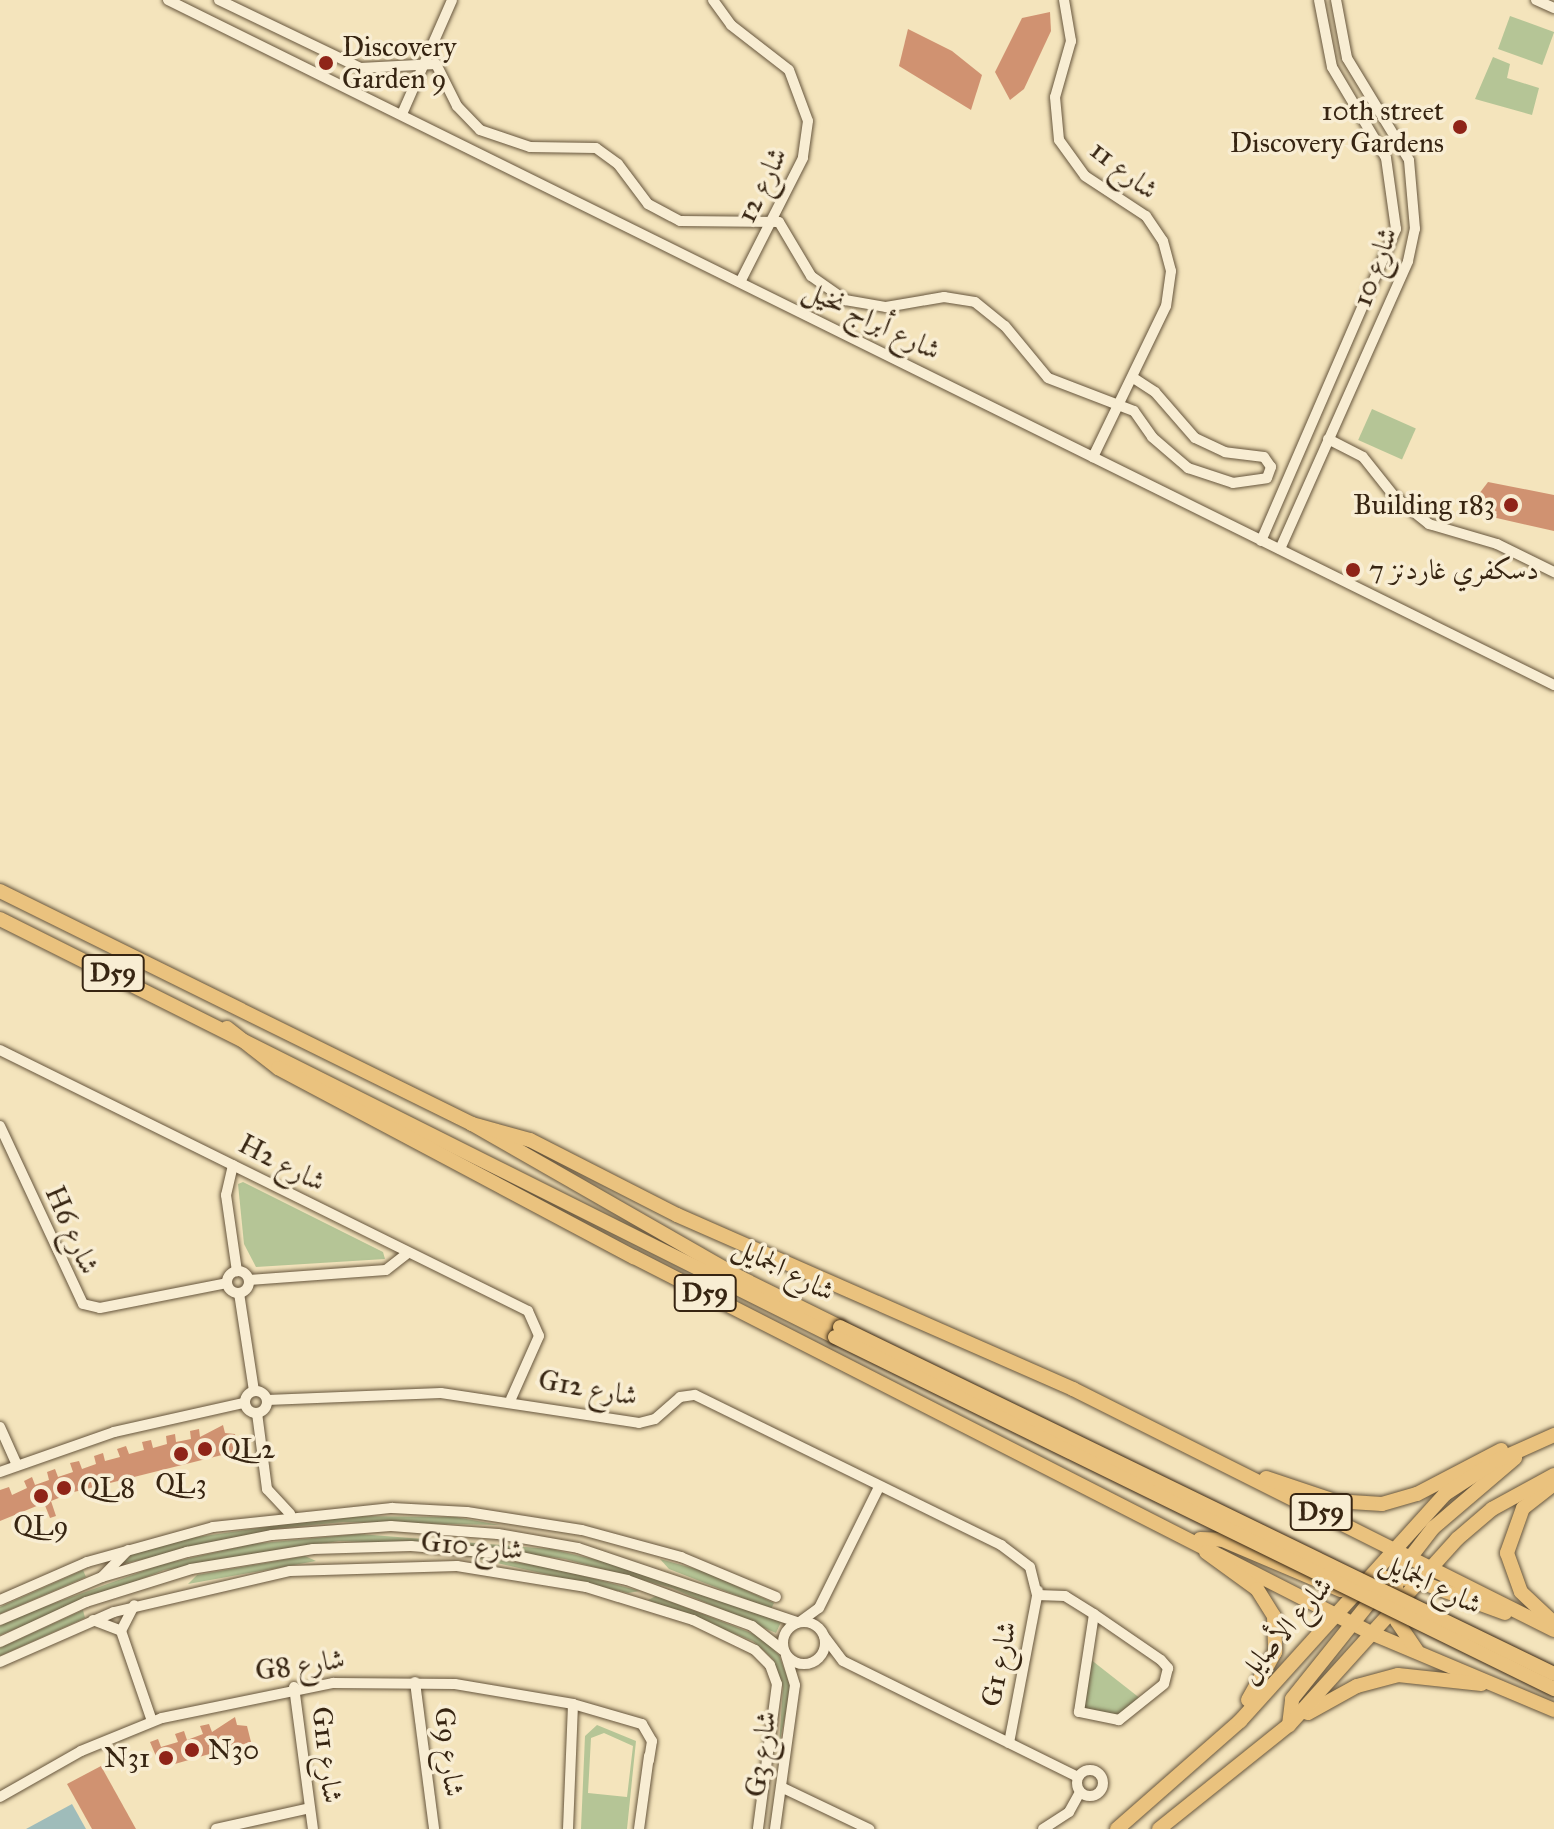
<!DOCTYPE html>
<html>
<head>
<meta charset="utf-8">
<style>
	body { margin:0 }
	#map { position:relative; width:1554px; height:1829px; overflow:hidden; background:#f4e4bc; font-family:"IM FELL Great Primer",Amiri,serif }
	div>[style] { position:absolute }
	[style*='--x'] { left:calc(var(--x)*1px); top:calc(var(--y)*1px); width:calc(var(--w)*1px); rotate:calc(var(--a)*1deg) }
	.green>* { inset:0; background:#b5c596; transform-origin:0 0 }
	.water>* { inset:0; background:#9fbcba }
	.building>* { inset:0; background:#d09271 }
	.roads { filter:drop-shadow(0 0 2px #66553c) drop-shadow(0 0 2px #66553c) }
	.minor>* { height:10px; margin:-5px; padding:0 5px; transform-origin:5px; border-radius:5px; background:#f8edd3 }
	.minor>.ring { margin:-5px; padding:0; box-sizing:content-box; background:none; border:10px solid #f8edd3; border-radius:50% }
	.major>* { height:14px; margin:-7px; padding:0 7px; transform-origin:7px; border-radius:7px; background:#eac27e }
	.bridges { filter:drop-shadow(0 0 2px #372512) drop-shadow(0 0 2px #372512) }
	.major-bridge>* { height:14px; margin:-7px; padding:0 7px; transform-origin:7px; border-radius:7px; background:#eac27e }
	.dots>* { width:22px; height:22px; translate:-50% -50%; box-sizing:border-box; border:4px solid #f8edd3; border-radius:50% }
	span { translate:-50% -50%; white-space:nowrap; text-align:center; line-height:1.15; -webkit-text-stroke:7px #f8edd3; paint-order:stroke }
	.shield-label span { padding:2px 6px; background:#f8edd3; border:2px solid; border-radius:6px; -webkit-text-stroke-width:0 }
	.shield-label { font-size:26px; color:#372512; font-weight:700 }
	.poi-label { font-size:28px; color:#372512 }
	.left { translate:0 -50%; text-align:left }
	.right { translate:-100% -50%; text-align:right }
	.street-label { font-size:28px; color:#372512 }
</style>
</head>
<body>
<div id="map">
	<div class="green">
		<i style="left:1510px;top:16px;width:47px;height:35px;rotate:20deg"></i>
		<i style="clip-path:polygon(1493px 57px,1510px 64px,1507px 78px,1539px 88px,1532px 115px,1475px 99px)"></i>
		<i style="left:1372px;top:409px;width:48px;height:34px;rotate:24deg"></i>
		<i style="clip-path:polygon(243px 1182px,383px 1252px,385px 1259px,256px 1267px,244px 1244px,238px 1184px)"></i>
		<i style="clip-path:polygon(342px 1516px,455px 1517px,500px 1525px,343px 1522px,280px 1528px,122px 1564px,132px 1554px,190px 1538px)"></i>
		<i style="clip-path:polygon(359px 1534px,551px 1549px,622px 1566px,781px 1622px,776px 1633px,672px 1588px,565px 1559px,465px 1546px,339px 1541px,164px 1570px,0 1635px,0 1626px,19px 1616px,160px 1565px,252px 1544px)"></i>
		<i style="clip-path:polygon(458px 1554px,554px 1568px,640px 1591px,628px 1593px)"></i>
		<i style="clip-path:polygon(305px 1556px,316px 1561px,188px 1584px,197px 1575px)"></i>
		<i style="clip-path:polygon(660px 1559px,703px 1571px,774px 1603px,771px 1609px,669px 1569px)"></i>
		<i style="clip-path:polygon(83px 1570px,86px 1577px,0 1614px,0 1607px)"></i>
		<i style="clip-path:polygon(656px 1596px,759px 1636px,779px 1655px,791px 1688px,779px 1745px,783px 1688px,773px 1659px,753px 1641px,648px 1600px)"></i>
		<i style="clip-path:polygon(83px 1610px,85px 1618px,0 1656px,0 1648px)"></i>
		<i style="clip-path:polygon(1090px 1659px,1141px 1699px,1121px 1716px,1083px 1709px)"></i>
		<i style="clip-path:polygon(evenodd,597px 1725px,636px 1741px,627px 1829px,581px 1829px,585px 1736px,597px 1725px,604px 1733px,633px 1746px,627px 1797px,588px 1793px,591px 1738px,604px 1733px)"></i>
	</div>
	<div class="water">
		<i style="clip-path:polygon(72px 1804px,86px 1829px,26px 1829px)"></i>
	</div>
	<div class="building">
		<i style="clip-path:polygon(1050px 12px,1051px 31px,1024px 89px,1010px 100px,995px 72px,1022px 18px)"></i>
		<i style="clip-path:polygon(908px 29px,952px 51px,982px 75px,971px 110px,899px 66px)"></i>
		<i style="clip-path:polygon(1488px 482px,1554px 495px,1554px 531px,1466px 511px)"></i>
		<i style="clip-path:polygon(223px 1425px,225px 1433px,235px 1434px,238px 1451px,74px 1492px,51px 1501px,56px 1516px,50px 1518px,44px 1503px,0 1521px,0 1490px,9px 1487px,12px 1495px,27px 1488px,24px 1481px,32px 1477px,35px 1485px,49px 1480px,47px 1472px,55px 1469px,58px 1477px,73px 1472px,70px 1463px,79px 1461px,82px 1469px,96px 1464px,94px 1456px,103px 1453px,105px 1461px,120px 1457px,117px 1449px,126px 1446px,129px 1454px,144px 1450px,142px 1442px,151px 1440px,153px 1448px,167px 1444px,166px 1436px,175px 1434px,176px 1442px,191px 1439px,190px 1431px,199px 1429px,200px 1437px)"></i>
		<i style="clip-path:polygon(235px 1717px,237px 1725px,247px 1726px,251px 1742px,161px 1768px,150px 1742px,158px 1739px,161px 1747px,178px 1742px,175px 1734px,184px 1731px,187px 1740px,203px 1734px,200px 1726px,209px 1724px,212px 1732px)"></i>
		<i style="clip-path:polygon(101px 1766px,136px 1829px,92px 1829px,67px 1784px)"></i>
	</div>
	<div class="roads">
		<div class="minor">
			<i style="--x:168;--y:0;--w:1546;--a:26.3"></i>
			<i style="--x:219;--y:0;--w:157;--a:25.7"></i>
			<i style="--x:360;--y:68;--w:76;--a:-3"></i>
			<i style="--x:436;--y:64;--w:47;--a:63.4"></i>
			<i style="--x:457;--y:106;--w:33;--a:46"></i>
			<i style="--x:480;--y:130;--w:53;--a:18.8"></i>
			<i style="--x:530;--y:147;--w:66;--a:0.9"></i>
			<i style="--x:596;--y:148;--w:27;--a:36"></i>
			<i style="--x:618;--y:164;--w:50;--a:53.1"></i>
			<i style="--x:648;--y:204;--w:36;--a:28"></i>
			<i style="--x:680;--y:221;--w:99;--a:0.6"></i>
			<i style="--x:779;--y:222;--w:63;--a:59.3"></i>
			<i style="--x:811;--y:276;--w:42;--a:35.2"></i>
			<i style="--x:845;--y:300;--w:42;--a:9.7"></i>
			<i style="--x:886;--y:307;--w:59;--a:-9.8"></i>
			<i style="--x:944;--y:297;--w:31;--a:9"></i>
			<i style="--x:975;--y:302;--w:38;--a:39"></i>
			<i style="--x:1005;--y:326;--w:67;--a:50.4"></i>
			<i style="--x:1048;--y:378;--w:92;--a:21"></i>
			<i style="--x:1134;--y:411;--w:32;--a:55"></i>
			<i style="--x:1152;--y:437;--w:48;--a:40.7"></i>
			<i style="--x:1188;--y:468;--w:47;--a:18.4"></i>
			<i style="--x:1233;--y:483;--w:34;--a:-8"></i>
			<i style="--x:1267;--y:478;--w:12;--a:-70"></i>
			<i style="--x:1271;--y:467;--w:12;--a:-125"></i>
			<i style="--x:1264;--y:457;--w:39;--a:-173"></i>
			<i style="--x:1225;--y:452;--w:33;--a:-155"></i>
			<i style="--x:1195;--y:438;--w:61;--a:-131"></i>
			<i style="--x:1155;--y:392;--w:27;--a:-147"></i>
			<i style="--x:713;--y:0;--w:31;--a:54"></i>
			<i style="--x:731;--y:25;--w:73;--a:37.8"></i>
			<i style="--x:789;--y:70;--w:54;--a:69.6"></i>
			<i style="--x:808;--y:121;--w:37;--a:98"></i>
			<i style="--x:803;--y:158;--w:139;--a:116.9"></i>
			<i style="--x:1064;--y:0;--w:42;--a:80.3"></i>
			<i style="--x:1071;--y:41;--w:58;--a:105.9"></i>
			<i style="--x:1055;--y:97;--w:43;--a:84.7"></i>
			<i style="--x:1059;--y:140;--w:44;--a:54.2"></i>
			<i style="--x:1085;--y:176;--w:73;--a:33.3"></i>
			<i style="--x:1146;--y:216;--w:30;--a:56"></i>
			<i style="--x:1163;--y:241;--w:31;--a:75"></i>
			<i style="--x:1171;--y:271;--w:35;--a:98"></i>
			<i style="--x:1166;--y:306;--w:168;--a:115.8"></i>
			<i style="--x:1536;--y:0;--w:20;--a:24"></i>
			<i style="--x:402;--y:114;--w:124;--a:-66.3"></i>
			<i style="--x:1328;--y:439;--w:39;--a:27"></i>
			<i style="--x:1363;--y:457;--w:50;--a:51.5"></i>
			<i style="--x:1394;--y:496;--w:45;--a:38.7"></i>
			<i style="--x:1429;--y:524;--w:71;--a:16.4"></i>
			<i style="--x:1497;--y:544;--w:64;--a:26.2"></i>
			<i style="--x:1261;--y:541;--w:340;--a:-66.6"></i>
			<i style="--x:1396;--y:229;--w:72;--a:-98"></i>
			<i style="--x:1386;--y:158;--w:106;--a:-120.7"></i>
			<i style="--x:1332;--y:67;--w:68;--a:-101"></i>
			<i style="--x:1280;--y:549;--w:315;--a:-66"></i>
			<i style="--x:1408;--y:261;--w:33;--a:-78"></i>
			<i style="--x:1415;--y:229;--w:69;--a:-95"></i>
			<i style="--x:1409;--y:160;--w:119;--a:-121.3"></i>
			<i style="--x:1347;--y:58;--w:59;--a:-100.7"></i>
			<i style="--x:0;--y:1050;--w:589;--a:26.3"></i>
			<i style="--x:528;--y:1311;--w:27;--a:66"></i>
			<i style="--x:539;--y:1336;--w:69;--a:114"></i>
			<i style="--x:0;--y:1126;--w:196;--a:65"></i>
			<i style="--x:83;--y:1304;--w:17;--a:13"></i>
			<i style="--x:100;--y:1308;--w:129;--a:-11.1"></i>
			<i style="--x:233;--y:1165;--w:31;--a:103"></i>
			<i style="--x:226;--y:1195;--w:77;--a:81.8"></i>
			<i class="ring" style="left:227px;top:1271px;width:12px;height:12px"></i>
			<i style="--x:249;--y:1280;--w:137;--a:-4.2"></i>
			<i style="--x:386;--y:1270;--w:28;--a:-38"></i>
			<i style="--x:239;--y:1293;--w:99;--a:81.3"></i>
			<i class="ring" style="left:245px;top:1391px;width:12px;height:12px"></i>
			<i style="--x:267;--y:1400;--w:174;--a:-2.3"></i>
			<i style="--x:441;--y:1393;--w:200;--a:8.6"></i>
			<i style="--x:639;--y:1423;--w:16;--a:-14"></i>
			<i style="--x:655;--y:1419;--w:33;--a:-41"></i>
			<i style="--x:680;--y:1397;--w:15;--a:-8"></i>
			<i style="--x:695;--y:1395;--w:341;--a:26.1"></i>
			<i style="--x:1001;--y:1545;--w:36;--a:37"></i>
			<i style="--x:1030;--y:1567;--w:29;--a:76"></i>
			<i style="--x:257;--y:1413;--w:77;--a:82.5"></i>
			<i style="--x:267;--y:1489;--w:34;--a:47"></i>
			<i style="--x:0;--y:1427;--w:42;--a:65.9"></i>
			<i style="--x:0;--y:1472;--w:121;--a:-19.3"></i>
			<i style="--x:114;--y:1432;--w:133;--a:-12.6"></i>
			<i style="--x:103;--y:1576;--w:36;--a:-46"></i>
			<i style="--x:1037;--y:1595;--w:28;--a:2"></i>
			<i style="--x:1065;--y:1596;--w:34;--a:32"></i>
			<i style="--x:1094;--y:1614;--w:81;--a:34.5"></i>
			<i style="--x:1161;--y:1660;--w:11;--a:49"></i>
			<i style="--x:1168;--y:1668;--w:16;--a:104"></i>
			<i style="--x:1164;--y:1684;--w:58;--a:141.3"></i>
			<i style="--x:1119;--y:1720;--w:41;--a:-168.7"></i>
			<i style="--x:1079;--y:1712;--w:99;--a:-81.3"></i>
			<i style="--x:0;--y:1600;--w:95;--a:-23.6"></i>
			<i style="--x:87;--y:1562;--w:131;--a:-15.5"></i>
			<i style="--x:213;--y:1527;--w:180;--a:-6.1"></i>
			<i style="--x:392;--y:1508;--w:75;--a:3.1"></i>
			<i style="--x:467;--y:1512;--w:116;--a:8.9"></i>
			<i style="--x:582;--y:1530;--w:103;--a:15.3"></i>
			<i style="--x:681;--y:1557;--w:103;--a:22.8"></i>
			<i style="--x:0;--y:1620;--w:111;--a:-22.9"></i>
			<i style="--x:102;--y:1577;--w:89;--a:-16.4"></i>
			<i style="--x:187;--y:1552;--w:87;--a:-11.3"></i>
			<i style="--x:272;--y:1535;--w:119;--a:-4.3"></i>
			<i style="--x:391;--y:1526;--w:107;--a:4.3"></i>
			<i style="--x:498;--y:1534;--w:81;--a:9.9"></i>
			<i style="--x:578;--y:1548;--w:231;--a:18.7"></i>
			<i style="--x:93;--y:1620;--w:30;--a:21"></i>
			<i style="--x:121;--y:1631;--w:95;--a:71"></i>
			<i style="--x:801;--y:1621;--w:22;--a:-36"></i>
			<i style="--x:819;--y:1608;--w:135;--a:-63.6"></i>
			<i class="ring" style="left:783px;top:1622px;width:32px;height:32px"></i>
			<i style="--x:121;--y:1631;--w:29;--a:-63"></i>
			<i style="--x:824;--y:1636;--w:31;--a:53"></i>
			<i style="--x:843;--y:1661;--w:262;--a:26.3"></i>
			<i style="--x:0;--y:1642;--w:95;--a:-24.9"></i>
			<i style="--x:86;--y:1602;--w:110;--a:-17.4"></i>
			<i style="--x:191;--y:1569;--w:124;--a:-9.3"></i>
			<i style="--x:313;--y:1549;--w:98;--a:-1.8"></i>
			<i style="--x:411;--y:1546;--w:96;--a:4.8"></i>
			<i style="--x:507;--y:1554;--w:123;--a:12.2"></i>
			<i style="--x:627;--y:1580;--w:133;--a:20.2"></i>
			<i style="--x:752;--y:1626;--w:39;--a:38"></i>
			<i style="--x:0;--y:1662;--w:124;--a:-23.7"></i>
			<i style="--x:114;--y:1612;--w:181;--a:-13.1"></i>
			<i style="--x:290;--y:1571;--w:167;--a:-1.7"></i>
			<i style="--x:457;--y:1566;--w:131;--a:9.2"></i>
			<i style="--x:586;--y:1587;--w:112;--a:17.1"></i>
			<i style="--x:693;--y:1620;--w:69;--a:25.8"></i>
			<i style="--x:755;--y:1650;--w:21;--a:45"></i>
			<i style="--x:770;--y:1665;--w:20;--a:70"></i>
			<i style="--x:777;--y:1684;--w:146;--a:97.5"></i>
			<i style="--x:415;--y:1682;--w:148;--a:82.6"></i>
			<i style="--x:294;--y:1687;--w:143;--a:82.4"></i>
			<i style="--x:1009;--y:1743;--w:155;--a:-79.2"></i>
			<i class="ring" style="left:1077px;top:1770px;width:16px;height:16px"></i>
			<i style="--x:781;--y:1787;--w:98;--a:25.5"></i>
			<i style="--x:0;--y:1797;--w:93;--a:-29.6"></i>
			<i style="--x:81;--y:1751;--w:87;--a:-22.2"></i>
			<i style="--x:162;--y:1718;--w:175;--a:-11.6"></i>
			<i style="--x:333;--y:1683;--w:122;--a:0.5"></i>
			<i style="--x:455;--y:1684;--w:120;--a:9.6"></i>
			<i style="--x:573;--y:1704;--w:72;--a:16.2"></i>
			<i style="--x:642;--y:1724;--w:20;--a:60"></i>
			<i style="--x:652;--y:1741;--w:20;--a:99"></i>
			<i style="--x:216;--y:1829;--w:96;--a:-12.6"></i>
			<i style="--x:568;--y:1829;--w:125;--a:-87.7"></i>
			<i style="--x:639;--y:1829;--w:74;--a:-82.2"></i>
			<i style="--x:775;--y:1829;--w:145;--a:-82.1"></i>
			<i style="--x:795;--y:1685;--w:31;--a:-107"></i>
			<i style="--x:1043;--y:1829;--w:31;--a:-33"></i>
			<i style="--x:1069;--y:1812;--w:23;--a:-61"></i>
		</div>
		<div class="major">
			<i style="--x:0;--y:891;--w:526;--a:26.27"></i>
			<i style="--x:472;--y:1124;--w:310;--a:29.8"></i>
			<i style="--x:741;--y:1278;--w:110;--a:26.3"></i>
			<i style="--x:0;--y:919;--w:934;--a:26.59"></i>
			<i style="--x:227;--y:1028;--w:65;--a:38.1"></i>
			<i style="--x:278;--y:1068;--w:403;--a:28"></i>
			<i style="--x:634;--y:1257;--w:827;--a:27.03"></i>
			<i style="--x:1371;--y:1633;--w:199;--a:22.8"></i>
			<i style="--x:472;--y:1124;--w:60;--a:15.4"></i>
			<i style="--x:530;--y:1140;--w:165;--a:27"></i>
			<i style="--x:677;--y:1215;--w:433;--a:23.7"></i>
			<i style="--x:1073;--y:1389;--w:538;--a:26.61"></i>
			<i style="--x:1266;--y:1478;--w:73;--a:18.4"></i>
			<i style="--x:1335;--y:1501;--w:47;--a:3.7"></i>
			<i style="--x:1382;--y:1504;--w:36;--a:-16"></i>
			<i style="--x:1417;--y:1494;--w:95;--a:-27.6"></i>
			<i style="--x:1554;--y:1484;--w:39;--a:142"></i>
			<i style="--x:1523;--y:1508;--w:48;--a:109.6"></i>
			<i style="--x:1507;--y:1553;--w:41;--a:70.3"></i>
			<i style="--x:1521;--y:1592;--w:45;--a:43.2"></i>
			<i style="--x:1200;--y:1539;--w:23;--a:2"></i>
			<i style="--x:1223;--y:1540;--w:128;--a:23"></i>
			<i style="--x:1206;--y:1552;--w:63;--a:36"></i>
			<i style="--x:1257;--y:1589;--w:32;--a:58"></i>
			<i style="--x:1274;--y:1616;--w:36;--a:88"></i>
			<i style="--x:1275;--y:1652;--w:55;--a:119.4"></i>
			<i style="--x:1363;--y:1589;--w:23;--a:-29"></i>
			<i style="--x:1383;--y:1578;--w:29;--a:2"></i>
			<i style="--x:1412;--y:1579;--w:99;--a:20.1"></i>
			<i style="--x:1417;--y:1651;--w:36;--a:-124"></i>
			<i style="--x:1397;--y:1621;--w:45;--a:-91.3"></i>
			<i style="--x:1396;--y:1576;--w:61;--a:-52.4"></i>
			<i style="--x:1433;--y:1528;--w:108;--a:-40.5"></i>
			<i style="--x:1308;--y:1713;--w:56;--a:-28.9"></i>
			<i style="--x:1357;--y:1686;--w:42;--a:-15"></i>
			<i style="--x:1398;--y:1675;--w:84;--a:6.1"></i>
			<i style="--x:1289;--y:1725;--w:26;--a:-83"></i>
			<i style="--x:1292;--y:1699;--w:136;--a:-51.3"></i>
			<i style="--x:1117;--y:1829;--w:164;--a:-41.3"></i>
			<i style="--x:1240;--y:1721;--w:306;--a:-47.9"></i>
			<i style="--x:1445;--y:1494;--w:61;--a:-32.9"></i>
			<i style="--x:1496;--y:1461;--w:64;--a:-24.1"></i>
			<i style="--x:1159;--y:1829;--w:166;--a:-38.7"></i>
			<i style="--x:1289;--y:1725;--w:251;--a:-47.9"></i>
			<i style="--x:1457;--y:1539;--w:46;--a:-40.6"></i>
			<i style="--x:1492;--y:1509;--w:71;--a:-28.7"></i>
		</div>
	</div>
	<div class="bridges">
		<div class="major-bridge">
			<i style="--x:840;--y:1327;--w:794;--a:25.92"></i>
			<i style="--x:835;--y:1337;--w:801;--a:26.08"></i>
		</div>
	</div>
	<div class="dots">
		<i style="left:326px;top:63px;background:#8f2418"></i>
		<i style="left:1460px;top:127px;background:#8f2418"></i>
		<i style="left:1511px;top:505px;background:#8f2418"></i>
		<i style="left:1353px;top:570px;background:#8f2418"></i>
		<i style="left:205px;top:1449px;background:#8f2418"></i>
		<i style="left:181px;top:1454px;background:#8f2418"></i>
		<i style="left:64px;top:1488px;background:#8f2418"></i>
		<i style="left:41px;top:1496px;background:#8f2418"></i>
		<i style="left:192px;top:1750px;background:#8f2418"></i>
		<i style="left:166px;top:1758px;background:#8f2418"></i>
	</div>
	<div class="shield-label">
		<span style="left:113px;top:973px">D59</span>
		<span style="left:705px;top:1293px">D59</span>
		<span style="left:1321px;top:1512px">D59</span>
	</div>
	<div class="poi-label">
		<span class="left" style="left:342px;top:63px">Discovery<br>Garden 9</span>
		<span class="right" style="left:1444px;top:127px">10th street<br>Discovery Gardens</span>
		<span class="right" style="left:1495px;top:505px">Building 183</span>
		<span class="left" style="left:1369px;top:570px">دسكفري غاردنز 7</span>
		<span class="left" style="left:221px;top:1449px">QL2</span>
		<span style="left:181px;top:1484px">QL3</span>
		<span class="left" style="left:80px;top:1488px">QL8</span>
		<span style="left:41px;top:1526px">QL9</span>
		<span class="left" style="left:208px;top:1750px">N30</span>
		<span class="right" style="left:150px;top:1758px">N31</span>
	</div>
	<div class="street-label">
		<span style="left:1124px;top:170px;rotate:38deg">شارع 11</span>
		<span style="left:762px;top:185px;rotate:-64deg">شارع 12</span>
		<span style="left:1375px;top:267px;rotate:-70deg">شارع 10</span>
		<span style="left:872px;top:320px;rotate:26deg">شارع أبراج نخيل</span>
		<span style="left:282px;top:1163px;rotate:27deg">H2 شارع</span>
		<span style="left:72px;top:1230px;rotate:66deg">H6 شارع</span>
		<span style="left:784px;top:1269px;rotate:27deg">شارع الجمايل</span>
		<span style="left:588px;top:1388px;rotate:10deg">G12 شارع</span>
		<span style="left:472px;top:1546px;rotate:5deg">G10 شارع</span>
		<span style="left:1431px;top:1583px;rotate:26deg">شارع الجمايل</span>
		<span style="left:1285px;top:1629px;rotate:-49deg">شارع الأصايل</span>
		<span style="left:999px;top:1664px;rotate:-79deg">G1 شارع</span>
		<span style="left:300px;top:1665px;rotate:-8deg">G8 شارع</span>
		<span style="left:449px;top:1752px;rotate:83deg">G9 شارع</span>
		<span style="left:761px;top:1754px;rotate:-82deg">G3 شارع</span>
		<span style="left:327px;top:1755px;rotate:83deg">G11 شارع</span>
	</div>
</div>
</body>
</html>
